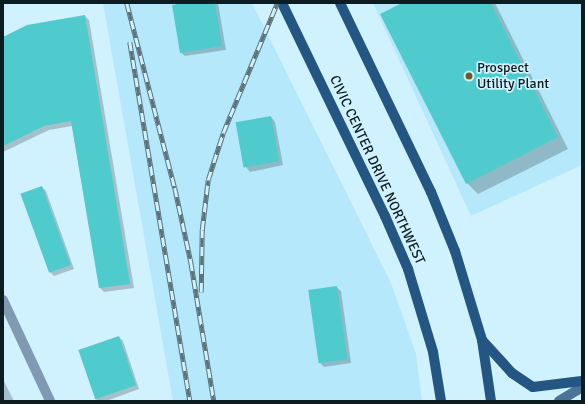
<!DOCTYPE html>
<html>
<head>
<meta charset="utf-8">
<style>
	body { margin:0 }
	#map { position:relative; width:585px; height:404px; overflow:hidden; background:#d0f1fe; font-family:Signika,sans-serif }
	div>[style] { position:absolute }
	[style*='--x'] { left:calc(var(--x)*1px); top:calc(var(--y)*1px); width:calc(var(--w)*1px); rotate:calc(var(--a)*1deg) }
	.built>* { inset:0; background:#b5e8fb }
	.shadow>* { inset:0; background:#0003 }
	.building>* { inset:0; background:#4fcacd; transform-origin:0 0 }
	.minor>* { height:10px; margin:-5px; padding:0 5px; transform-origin:5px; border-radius:5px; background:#809ab4 }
	.secondary>* { height:10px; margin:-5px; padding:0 5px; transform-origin:5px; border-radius:5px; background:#4c7398 }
	.primary>* { height:10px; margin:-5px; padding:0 5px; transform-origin:5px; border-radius:5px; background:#245683 }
	.rail>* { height:4.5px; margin-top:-2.25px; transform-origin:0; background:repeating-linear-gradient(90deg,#d0f1fe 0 9px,#5c737b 0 18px); box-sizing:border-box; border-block:1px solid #5c737b }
	.dots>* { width:11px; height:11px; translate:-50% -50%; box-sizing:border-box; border:2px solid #d0f1fe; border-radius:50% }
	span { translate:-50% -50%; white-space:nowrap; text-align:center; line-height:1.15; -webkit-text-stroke:3.5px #d0f1fe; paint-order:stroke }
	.poi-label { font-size:14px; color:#0c1c21 }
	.left { translate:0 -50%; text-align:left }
	.street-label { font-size:14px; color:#0c1c21 }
	.frame { position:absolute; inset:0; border:4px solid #0c1c21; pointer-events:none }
</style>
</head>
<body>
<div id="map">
	<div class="built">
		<i style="clip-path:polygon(103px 3px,252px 3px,391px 283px,416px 354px,422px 401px,173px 401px)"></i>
		<i style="clip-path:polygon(373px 3px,582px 3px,582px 165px,471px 216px)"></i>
	</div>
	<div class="shadow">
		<i style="clip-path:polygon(189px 3px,218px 3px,226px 50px,185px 56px,180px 52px)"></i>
		<i style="clip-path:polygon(404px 3px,495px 3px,568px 149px,478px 194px,467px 183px)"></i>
		<i style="clip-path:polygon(85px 16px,89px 20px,134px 288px,104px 292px,100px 288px,72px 126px,49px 130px,3px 152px,3px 38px)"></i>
		<i style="clip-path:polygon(271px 117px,275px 122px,283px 165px,250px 172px,246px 167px)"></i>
		<i style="clip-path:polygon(42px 187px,46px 191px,74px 269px,54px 276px,50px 272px)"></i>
		<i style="clip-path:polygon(336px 287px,341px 291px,351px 363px,324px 367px,320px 363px)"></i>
		<i style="clip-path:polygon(119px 337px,123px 341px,139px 389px,106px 401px,98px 401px,96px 399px)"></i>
		<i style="clip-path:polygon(3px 379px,14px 401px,3px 401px)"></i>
	</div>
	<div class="building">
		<i style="clip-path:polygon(183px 3px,215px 3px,222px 46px,180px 53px,172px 5px)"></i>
		<i style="clip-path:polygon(402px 3px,491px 3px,558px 137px,466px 184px,380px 14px)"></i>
		<i style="clip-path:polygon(85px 15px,130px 284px,99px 288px,71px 121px,44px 126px,3px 146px,3px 37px,27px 25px)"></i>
		<i style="left:271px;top:116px;width:46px;height:36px;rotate:80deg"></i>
		<i style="left:42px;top:186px;width:84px;height:23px;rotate:70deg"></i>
		<i style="left:337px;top:286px;width:74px;height:29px;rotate:82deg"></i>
		<i style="left:119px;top:336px;width:52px;height:43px;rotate:71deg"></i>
	</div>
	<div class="minor">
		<i style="--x:3;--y:300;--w:111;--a:65"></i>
	</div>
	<div class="secondary">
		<i style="--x:559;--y:401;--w:27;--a:-31"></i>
	</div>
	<div class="primary">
		<i style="--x:282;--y:3;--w:237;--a:64.2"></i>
		<i style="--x:385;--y:216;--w:58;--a:66.5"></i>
		<i style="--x:408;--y:269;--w:87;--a:73.2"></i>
		<i style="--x:433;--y:352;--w:50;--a:80.7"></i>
		<i style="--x:340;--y:3;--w:210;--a:64.3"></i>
		<i style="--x:431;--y:192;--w:64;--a:67.9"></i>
		<i style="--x:455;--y:251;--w:93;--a:73.1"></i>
		<i style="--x:482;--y:340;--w:62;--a:81.6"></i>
		<i style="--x:482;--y:340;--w:45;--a:47.7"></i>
		<i style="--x:512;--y:373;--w:25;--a:34"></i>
		<i style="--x:533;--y:387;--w:49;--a:-7"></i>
	</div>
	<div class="rail">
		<i style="--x:127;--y:3;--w:191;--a:75.5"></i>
		<i style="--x:175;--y:188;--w:76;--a:77.8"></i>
		<i style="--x:191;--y:262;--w:141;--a:80.6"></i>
		<i style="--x:130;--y:42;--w:364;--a:80.5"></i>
		<i style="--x:201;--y:292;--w:62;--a:-89.1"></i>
		<i style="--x:202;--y:230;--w:50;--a:-83.2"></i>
		<i style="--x:208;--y:180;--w:49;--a:-72.3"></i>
		<i style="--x:223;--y:133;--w:141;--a:-67.4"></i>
	</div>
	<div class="dots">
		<i style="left:469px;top:76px;background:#6b5d2a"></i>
	</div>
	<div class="poi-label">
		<span class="left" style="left:477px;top:76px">Prospect<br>Utility Plant</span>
	</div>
	<div class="street-label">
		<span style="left:377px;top:170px;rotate:65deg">CIVIC CENTER DRIVE NORTHWEST</span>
	</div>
	<div class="frame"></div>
</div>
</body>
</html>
